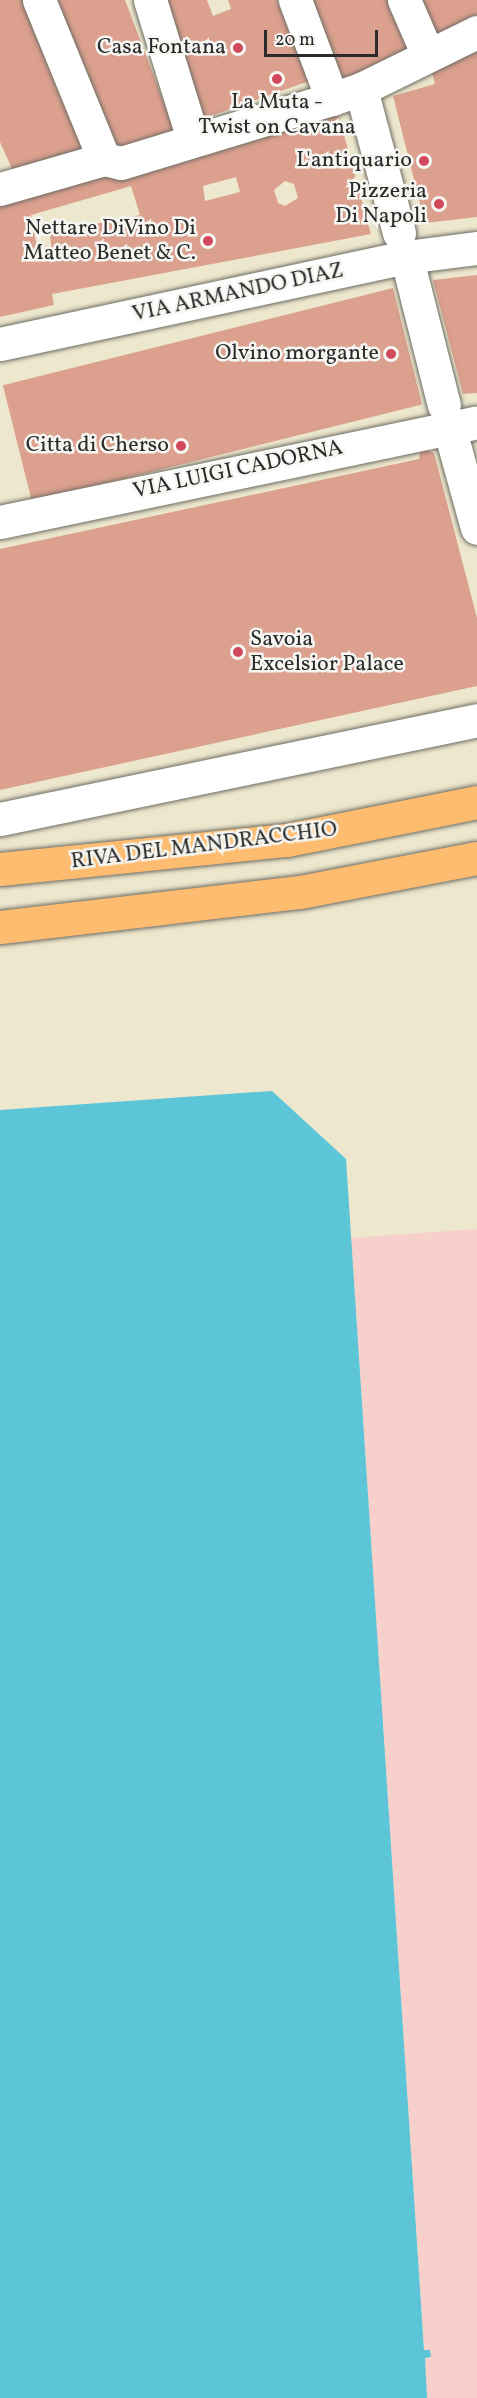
<!DOCTYPE html>
<html>
<head>
<meta charset="utf-8">
<style>
	body { margin:0 }
	#map { position:relative; width:477px; height:2398px; overflow:hidden; background:#ece7cd; font-family:Vollkorn,serif }
	div>[style] { position:absolute }
	[style*='--x'] { left:calc(var(--x)*1px); top:calc(var(--y)*1px); width:calc(var(--w)*1px); rotate:calc(var(--a)*1deg) }
	.built>* { inset:0; background:#f7d0cb }
	.water>* { inset:0; background:#5cc5d8 }
	.building>* { inset:0; background:#dba08e; transform-origin:0 0 }
	.roads { filter:drop-shadow(0 0 2px #6f6d64) drop-shadow(0 0 2px #6f6d64) }
	.minor>* { height:33px; margin:-16.5px; padding:0 16.5px; transform-origin:16.5px; border-radius:16.5px; background:#fff }
	.major>* { height:33px; margin:-16.5px; padding:0 16.5px; transform-origin:16.5px; border-radius:16.5px; background:#fdbc6f }
	.dots>* { width:16px; height:16px; translate:-50% -50%; box-sizing:border-box; border:3px solid #f6f6f2; border-radius:50% }
	span { translate:-50% -50%; white-space:nowrap; text-align:center; line-height:1.15; -webkit-text-stroke:5px #f6f6f2; paint-order:stroke }
	.poi-label { font-size:22px; color:#2b2b2b }
	.right { translate:-100% -50%; text-align:right }
	.left { translate:0 -50%; text-align:left }
	.street-label { font-size:22px; color:#2b2b2b }
	.scale { position:absolute; left:264px; top:30px; width:114px; height:27px; box-sizing:border-box; border:3px solid #2b2b2b; border-top:0; padding-left:8px; font-size:18px; line-height:21px; white-space:nowrap; color:#2b2b2b; -webkit-text-stroke:4px #f6f6f2; paint-order:stroke }
</style>
</head>
<body>
<div id="map">
	<div class="built">
		<i style="clip-path:polygon(477px 1229px,477px 2398px,427px 2398px,424px 2358px,430px 2350px,424px 2350px,351px 1238px)"></i>
	</div>
	<div class="water">
		<i style="clip-path:polygon(272px 1091px,346px 1159px,424px 2350px,430px 2350px,431px 2357px,425px 2358px,427px 2398px,0 2398px,0 1110px)"></i>
	</div>
	<div class="building">
		<i style="clip-path:polygon(0 0,34px 0,93px 155px,16px 178px,0 142px)"></i>
		<i style="clip-path:polygon(49px 0,125px 0,174px 129px,114px 152px)"></i>
		<i style="clip-path:polygon(162px 0,207px 0,213px 16px,231px 9px,228px 0,277px 0,309px 81px,205px 118px)"></i>
		<i style="clip-path:polygon(312px 0,395px 0,420px 50px,342px 80px)"></i>
		<i style="clip-path:polygon(413px 0,477px 0,477px 24px,430px 46px)"></i>
		<i style="clip-path:polygon(477px 41px,477px 217px,425px 223px,393px 96px,435px 84px,429px 61px)"></i>
		<i style="clip-path:polygon(evenodd,338px 113px,371px 234px,52px 294px,54px 305px,0 317px,0 201px,102px 169px,338px 113px,236px 177px,240px 192px,205px 201px,203px 186px,236px 177px,338px 113px,285px 181px,294px 184px,298px 198px,285px 206px,278px 203px,274px 190px,285px 181px,338px 113px,131px 186px,140px 215px,50px 233px,52px 256px,39px 258px,31px 215px,131px 186px)"></i>
		<i style="clip-path:polygon(477px 275px,477px 393px,463px 394px,433px 280px)"></i>
		<i style="left:393px;top:288px;width:120px;height:402px;rotate:76deg"></i>
		<i style="clip-path:polygon(426px 450px,434px 453px,477px 618px,477px 686px,0 790px,0 549px,419px 459px,420px 452px)"></i>
	</div>
	<div class="roads">
		<div class="minor">
			<i style="--x:39;--y:0;--w:172;--a:67.8"></i>
			<i style="--x:150;--y:0;--w:145;--a:72.8"></i>
			<i style="--x:295;--y:0;--w:106;--a:69.5"></i>
			<i style="--x:404;--y:0;--w:58;--a:66.5"></i>
			<i style="--x:361;--y:89;--w:149;--a:75.2"></i>
			<i style="--x:0;--y:189;--w:108;--a:-16.1"></i>
			<i style="--x:104;--y:159;--w:17;--a:13"></i>
			<i style="--x:121;--y:163;--w:220;--a:-16.9"></i>
			<i style="--x:332;--y:99;--w:31;--a:-19"></i>
			<i style="--x:361;--y:89;--w:129;--a:-26.2"></i>
			<i style="--x:411;--y:275;--w:134;--a:75.8"></i>
			<i style="--x:0;--y:344;--w:415;--a:-12.1"></i>
			<i style="--x:406;--y:257;--w:72;--a:-7.2"></i>
			<i style="--x:454;--y:445;--w:86;--a:74.5"></i>
			<i style="--x:0;--y:522;--w:487;--a:-11.8"></i>
			<i style="--x:0;--y:819;--w:487;--a:-11.7"></i>
		</div>
		<div class="major">
			<i style="--x:0;--y:869;--w:288;--a:-5.8"></i>
			<i style="--x:287;--y:840;--w:194;--a:-11.3"></i>
			<i style="--x:0;--y:927;--w:302;--a:-6.7"></i>
			<i style="--x:300;--y:892;--w:180;--a:-10.9"></i>
		</div>
	</div>
	<div class="dots">
		<i style="left:238px;top:48px;background:#d1495b"></i>
		<i style="left:277px;top:79px;background:#d1495b"></i>
		<i style="left:424px;top:161px;background:#d1495b"></i>
		<i style="left:439px;top:204px;background:#d1495b"></i>
		<i style="left:208px;top:241px;background:#d1495b"></i>
		<i style="left:391px;top:354px;background:#d1495b"></i>
		<i style="left:181px;top:446px;background:#d1495b"></i>
		<i style="left:238px;top:652px;background:#d1495b"></i>
	</div>
	<div class="poi-label">
		<span class="right" style="left:226px;top:48px">Casa Fontana</span>
		<span style="left:277px;top:115px">La Muta -<br>Twist on Cavana</span>
		<span class="right" style="left:412px;top:161px">L'antiquario</span>
		<span class="right" style="left:427px;top:204px">Pizzeria<br>Di Napoli</span>
		<span class="right" style="left:196px;top:241px">Nettare DiVino Di<br>Matteo Benet &amp; C.</span>
		<span class="right" style="left:379px;top:354px">Olvino morgante</span>
		<span class="right" style="left:169px;top:446px">Citta di Cherso</span>
		<span class="left" style="left:250px;top:652px">Savoia<br>Excelsior Palace</span>
	</div>
	<div class="street-label">
		<span style="left:238px;top:293px;rotate:-12deg">VIA ARMANDO DIAZ</span>
		<span style="left:238px;top:470px;rotate:-12deg">VIA LUIGI CADORNA</span>
		<span style="left:204px;top:846px;rotate:-7deg">RIVA DEL MANDRACCHIO</span>
	</div>
	<div class="scale">20 m</div>
</div>
</body>
</html>
